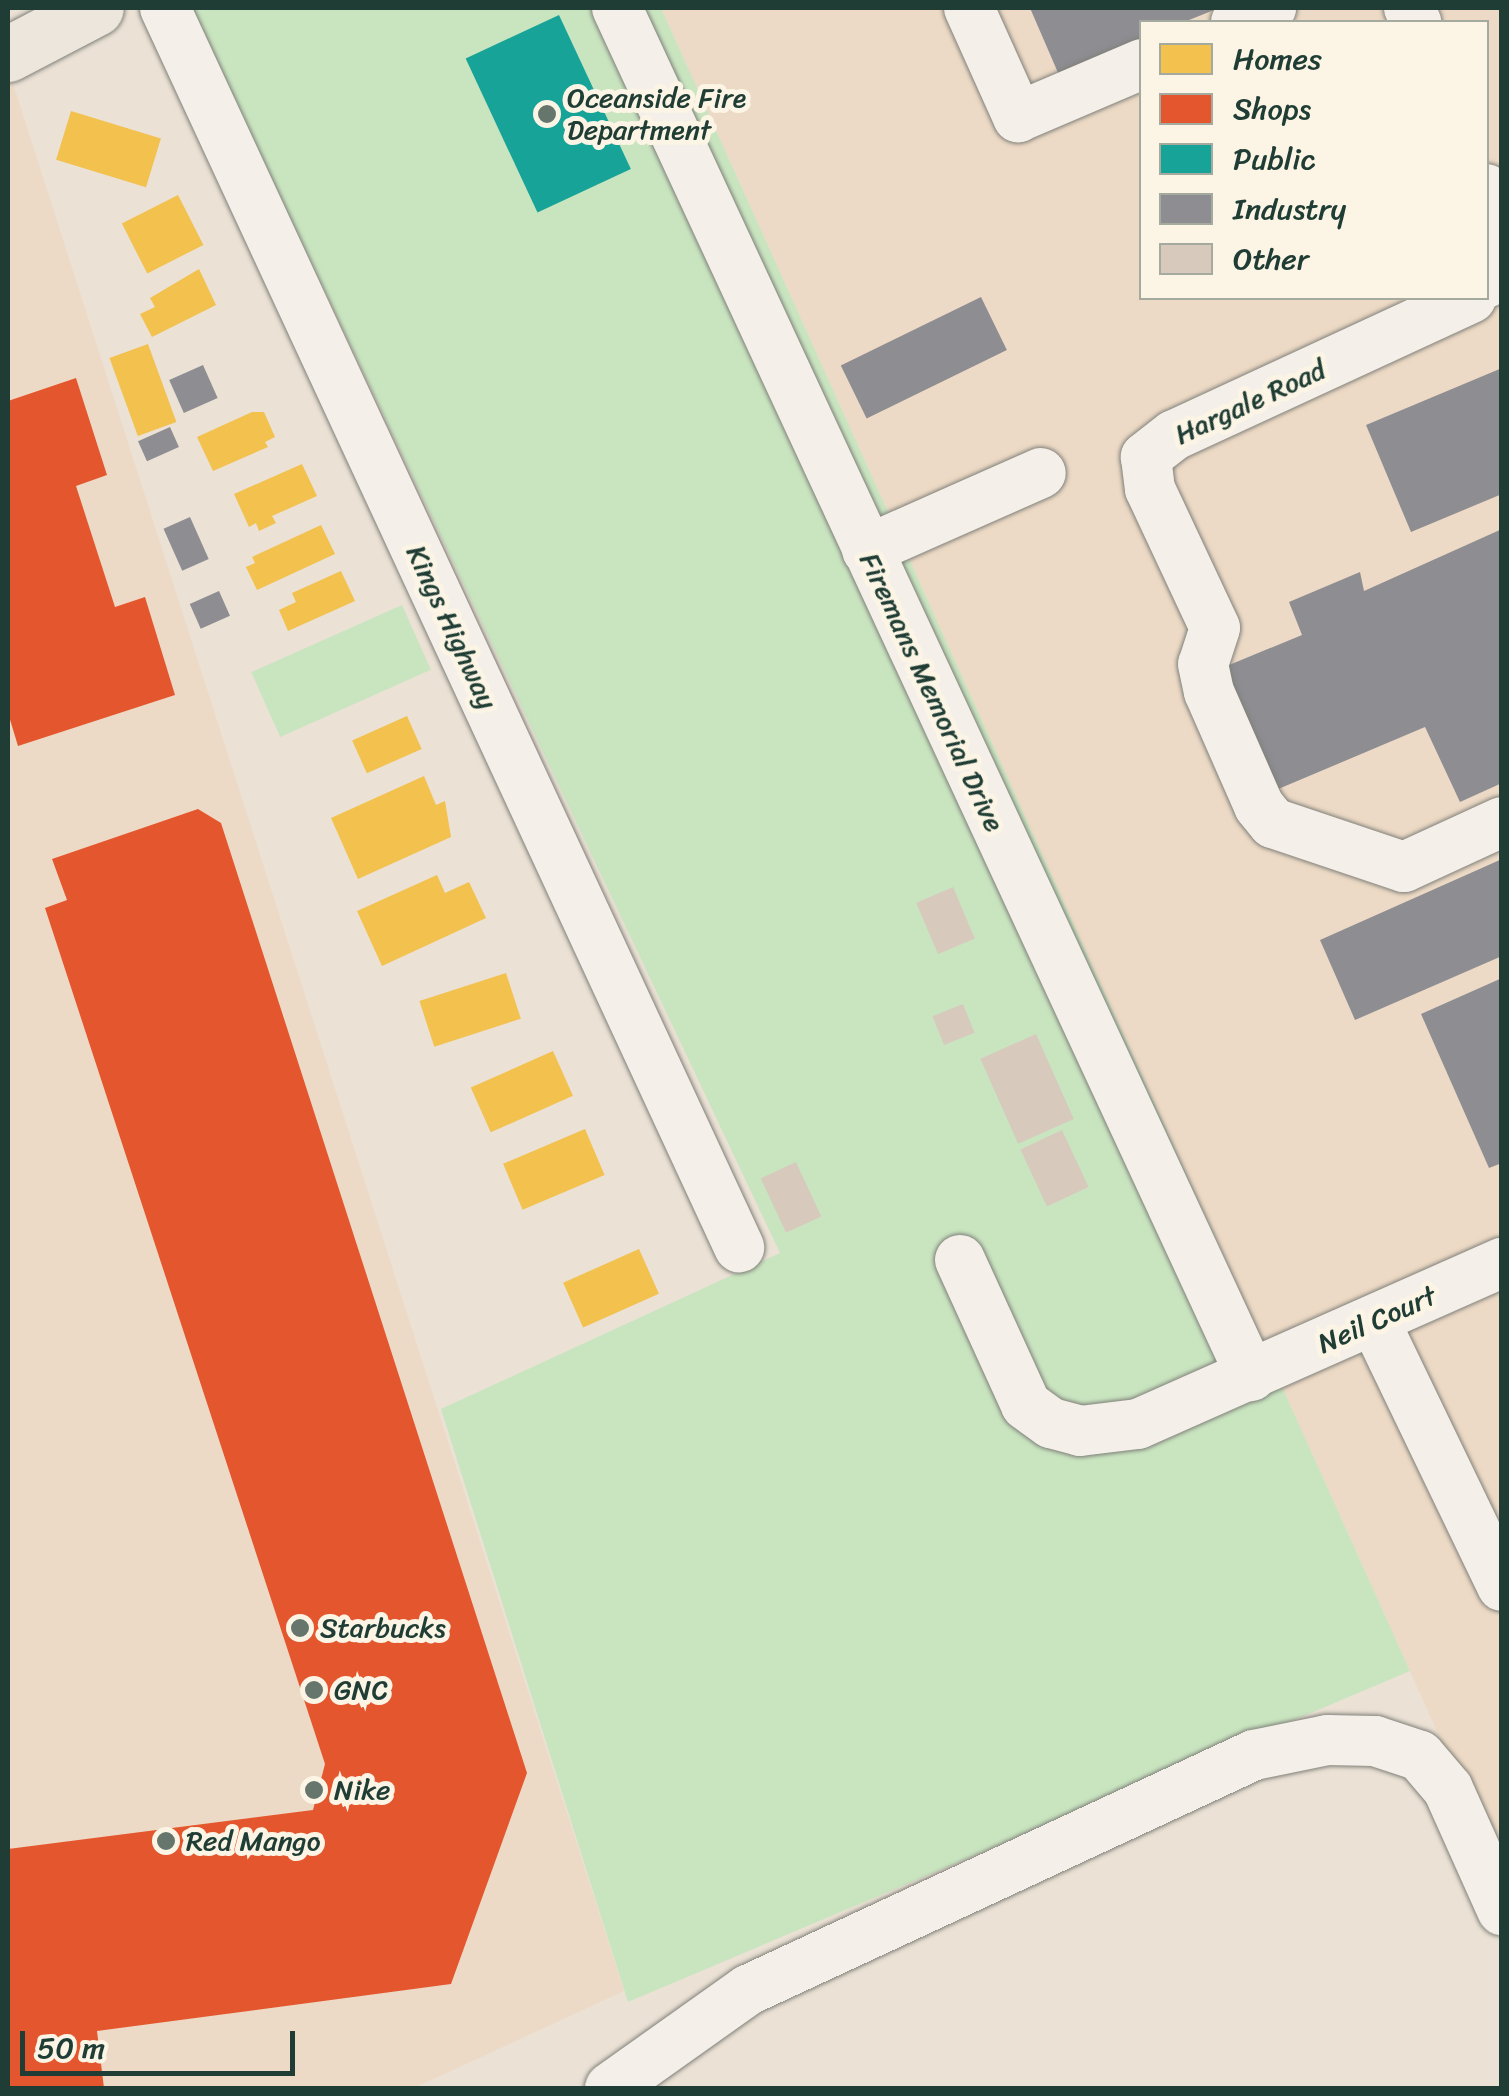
<!DOCTYPE html>
<html>
<head>
<meta charset="utf-8">
<style>
	body { margin:0 }
	#map { position:relative; width:1509px; height:2096px; overflow:hidden; background:#ebe1d5; font-family:Sriracha,sans-serif }
	div>[style] { position:absolute }
	[style*='--x'] { left:calc(var(--x)*1px); top:calc(var(--y)*1px); width:calc(var(--w)*1px); rotate:calc(var(--a)*1deg) }
	.built>* { inset:0; background:#eddac6 }
	.green>* { inset:0; background:#c9e5c0; transform-origin:0 0 }
	.homes>* { inset:0; background:#f2c14e; transform-origin:0 0 }
	.shops>* { inset:0; background:#e4572e }
	.public>* { inset:0; background:#17a398; transform-origin:0 0 }
	.industry>* { inset:0; background:#8d8d92; transform-origin:0 0 }
	.building>* { inset:0; background:#d7cabd; transform-origin:0 0 }
	.roads { filter:drop-shadow(0 0 2px #80817a) drop-shadow(0 0 2px #80817a) }
	.minor>* { height:50px; margin:-25px; padding:0 25px; transform-origin:25px; border-radius:25px; background:#f4efe9 }
	.major>* { height:55px; margin:-27.5px; padding:0 27.5px; transform-origin:27.5px; border-radius:27.5px; background:#ede6dc }
	.dots>* { width:28px; height:28px; translate:-50% -50%; box-sizing:border-box; border:5px solid #fcf5e5; border-radius:50% }
	span { translate:-50% -50%; white-space:nowrap; text-align:center; line-height:1.15; -webkit-text-stroke:10px #fcf5e5; paint-order:stroke }
	.poi-label { font-size:28px; color:#1f3d34 }
	.left { translate:0 -50%; text-align:left }
	.street-label { font-size:28px; color:#1f3d34 }
	.frame { position:absolute; inset:0; border:10px solid #1f3d34; pointer-events:none }
	.legend { position:absolute; left:1139px; top:20px; width:350px; height:280px; box-sizing:border-box; background:#fcf5e5; border:2px solid #a4ab9e; margin:0; padding:12px 18px; list-style:none; font-size:30px; color:#1f3d34 }
	.legend li { display:flex; align-items:center; gap:20px; height:50px }
	.legend b { width:50px; border:2px solid #a4ab9e }
	.scale { position:absolute; left:20px; top:2031px; width:275px; height:45px; box-sizing:border-box; border:5px solid #1f3d34; border-top:0; padding-left:12px; font-size:30px; line-height:35px; white-space:nowrap; color:#1f3d34; -webkit-text-stroke:8px #fcf5e5; paint-order:stroke }
</style>
</head>
<body>
<div id="map">
	<div class="built">
		<i style="clip-path:polygon(evenodd,661px 8px,1501px 8px,1501px 1876px,1410px 1671px,661px 8px,1142px 22px,1486px 22px,1486px 298px,1142px 298px,1142px 22px)"></i>
		<i style="clip-path:polygon(8px 68px,624px 1991px,414px 2088px,8px 2088px)"></i>
	</div>
	<div class="green">
		<i style="clip-path:polygon(191px 8px,661px 8px,1410px 1671px,628px 2002px,441px 1409px,780px 1253px)"></i>
		<i style="left:402px;top:605px;width:71px;height:165px;rotate:66deg"></i>
	</div>
	<div class="homes">
		<i style="left:71px;top:111px;width:94px;height:51px;rotate:17deg"></i>
		<i style="left:178px;top:195px;width:56px;height:63px;rotate:63deg"></i>
		<i style="clip-path:polygon(199px 269px,216px 305px,152px 337px,140px 314px,155px 307px,150px 298px)"></i>
		<i style="left:148px;top:344px;width:83px;height:41px;rotate:70deg"></i>
		<i style="clip-path:polygon(252px 412px,264px 412px,275px 437px,265px 442px,268px 447px,213px 471px,197px 437px)"></i>
		<i style="clip-path:polygon(302px 464px,317px 496px,272px 516px,276px 523px,259px 531px,256px 523px,249px 527px,234px 494px)"></i>
		<i style="clip-path:polygon(321px 525px,335px 554px,257px 590px,246px 567px,255px 563px,252px 557px)"></i>
		<i style="clip-path:polygon(341px 571px,355px 601px,288px 631px,279px 610px,296px 602px,292px 593px)"></i>
		<i style="left:407px;top:716px;width:36px;height:60px;rotate:66deg"></i>
		<i style="clip-path:polygon(424px 776px,436px 805px,445px 801px,451px 837px,358px 879px,331px 818px)"></i>
		<i style="clip-path:polygon(437px 875px,445px 893px,469px 882px,486px 918px,382px 966px,357px 911px)"></i>
		<i style="left:506px;top:973px;width:48px;height:91px;rotate:72deg"></i>
		<i style="left:553px;top:1051px;width:49px;height:90px;rotate:66deg"></i>
		<i style="left:585px;top:1129px;width:50px;height:89px;rotate:67deg"></i>
		<i style="left:639px;top:1249px;width:49px;height:83px;rotate:66deg"></i>
	</div>
	<div class="shops">
		<i style="clip-path:polygon(76px 378px,107px 475px,76px 486px,115px 607px,145px 597px,175px 695px,18px 746px,8px 713px,8px 401px)"></i>
		<i style="clip-path:polygon(198px 809px,221px 823px,527px 1773px,451px 1984px,97px 2031px,104px 2088px,8px 2088px,8px 1849px,313px 1810px,325px 1764px,45px 908px,67px 900px,52px 859px)"></i>
	</div>
	<div class="public">
		<i style="left:559px;top:15px;width:170px;height:103px;rotate:65deg"></i>
	</div>
	<div class="industry">
		<i style="clip-path:polygon(1030px 8px,1219px 8px,1184px 22px,1142px 22px,1142px 40px,1059px 75px)"></i>
		<i style="left:981px;top:297px;width:59px;height:156px;rotate:64deg"></i>
		<i style="left:203px;top:365px;width:36px;height:37px;rotate:66deg"></i>
		<i style="clip-path:polygon(1502px 368px,1502px 494px,1411px 532px,1366px 425px)"></i>
		<i style="left:170px;top:427px;width:22px;height:35px;rotate:66deg"></i>
		<i style="left:190px;top:517px;width:46px;height:29px;rotate:66deg"></i>
		<i style="clip-path:polygon(1502px 529px,1502px 783px,1460px 802px,1425px 727px,1269px 793px,1217px 670px,1302px 635px,1289px 602px,1360px 572px,1364px 591px)"></i>
		<i style="left:219px;top:591px;width:27px;height:32px;rotate:66deg"></i>
		<i style="clip-path:polygon(1502px 859px,1502px 956px,1355px 1020px,1320px 940px)"></i>
		<i style="clip-path:polygon(1502px 978px,1502px 1163px,1489px 1168px,1421px 1014px)"></i>
	</div>
	<div class="building">
		<i style="left:953px;top:887px;width:56px;height:40px;rotate:67deg"></i>
		<i style="left:963px;top:1004px;width:31px;height:33px;rotate:68deg"></i>
		<i style="left:1036px;top:1034px;width:93px;height:61px;rotate:66deg"></i>
		<i style="left:1062px;top:1130px;width:63px;height:46px;rotate:65deg"></i>
		<i style="left:796px;top:1162px;width:60px;height:39px;rotate:65deg"></i>
	</div>
	<div class="roads">
		<div class="minor">
			<i style="--x:165;--y:8;--w:1366;--a:65.14"></i>
			<i style="--x:617;--y:8;--w:1508;--a:65.13"></i>
			<i style="--x:969;--y:8;--w:120;--a:65.8"></i>
			<i style="--x:1018;--y:117;--w:135;--a:-23.1"></i>
			<i style="--x:1409;--y:8;--w:16;--a:63"></i>
			<i style="--x:1236;--y:22;--w:38;--a:-22"></i>
			<i style="--x:1486;--y:189;--w:39;--a:67"></i>
			<i style="--x:1501;--y:225;--w:48;--a:95.9"></i>
			<i style="--x:1496;--y:273;--w:14;--a:135"></i>
			<i style="--x:1471;--y:298;--w:327;--a:155.2"></i>
			<i style="--x:1174;--y:435;--w:36;--a:142"></i>
			<i style="--x:1146;--y:457;--w:32;--a:83"></i>
			<i style="--x:1150;--y:489;--w:153;--a:64.9"></i>
			<i style="--x:1215;--y:628;--w:38;--a:108"></i>
			<i style="--x:1203;--y:664;--w:29;--a:78"></i>
			<i style="--x:1209;--y:692;--w:124;--a:66.3"></i>
			<i style="--x:1259;--y:806;--w:22;--a:51"></i>
			<i style="--x:1273;--y:823;--w:138;--a:18.6"></i>
			<i style="--x:1404;--y:867;--w:108;--a:-24.7"></i>
			<i style="--x:867;--y:550;--w:190;--a:-23.9"></i>
			<i style="--x:960;--y:1260;--w:159;--a:65.5"></i>
			<i style="--x:1026;--y:1405;--w:31;--a:36"></i>
			<i style="--x:1051;--y:1423;--w:30;--a:15"></i>
			<i style="--x:1080;--y:1431;--w:58;--a:-6.9"></i>
			<i style="--x:1138;--y:1424;--w:398;--a:-23.9"></i>
			<i style="--x:1375;--y:1322;--w:293;--a:64.3"></i>
			<i style="--x:610;--y:2088;--w:169;--a:-35.4"></i>
			<i style="--x:748;--y:1990;--w:558;--a:-24.91"></i>
			<i style="--x:1254;--y:1755;--w:75;--a:-11.6"></i>
			<i style="--x:1327;--y:1740;--w:48;--a:1.2"></i>
			<i style="--x:1375;--y:1741;--w:47;--a:18.4"></i>
			<i style="--x:1420;--y:1756;--w:43;--a:49.7"></i>
			<i style="--x:1448;--y:1789;--w:133;--a:65.9"></i>
		</div>
		<div class="major">
			<i style="--x:8;--y:54;--w:99;--a:-27.6"></i>
		</div>
	</div>
	<div class="dots">
		<i style="left:547px;top:114px;background:#66766c"></i>
		<i style="left:300px;top:1628px;background:#66766c"></i>
		<i style="left:314px;top:1690px;background:#66766c"></i>
		<i style="left:314px;top:1790px;background:#66766c"></i>
		<i style="left:166px;top:1841px;background:#66766c"></i>
	</div>
	<div class="poi-label">
		<span class="left" style="left:567px;top:114px">Oceanside Fire<br>Department</span>
		<span class="left" style="left:320px;top:1628px">Starbucks</span>
		<span class="left" style="left:334px;top:1690px">GNC</span>
		<span class="left" style="left:334px;top:1790px">Nike</span>
		<span class="left" style="left:186px;top:1841px">Red Mango</span>
	</div>
	<div class="street-label">
		<span style="left:1250px;top:402px;rotate:-25deg">Hargale Road</span>
		<span style="left:452px;top:627px;rotate:65deg">Kings Highway</span>
		<span style="left:932px;top:692px;rotate:65deg">Firemans Memorial Drive</span>
		<span style="left:1377px;top:1320px;rotate:-24deg">Neil Court</span>
	</div>
	<div class="frame"></div>
	<ul class="legend">
	<li><b style="height:28px;background:#f2c14e"></b>Homes</li>
	<li><b style="height:28px;background:#e4572e"></b>Shops</li>
	<li><b style="height:28px;background:#17a398"></b>Public</li>
	<li><b style="height:28px;background:#8d8d92"></b>Industry</li>
	<li><b style="height:28px;background:#d7cabd"></b>Other</li>
	</ul>
	<div class="scale">50 m</div>
</div>
</body>
</html>
